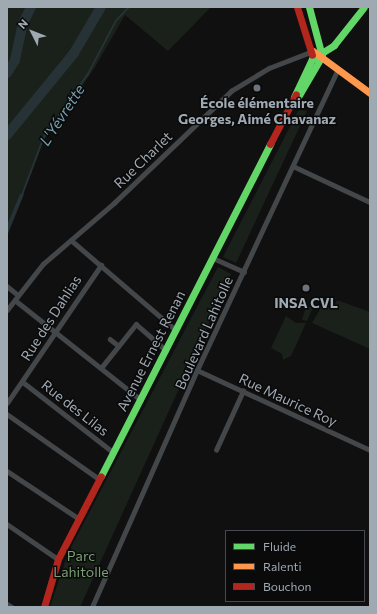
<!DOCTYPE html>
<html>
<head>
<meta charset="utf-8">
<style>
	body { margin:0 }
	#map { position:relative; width:377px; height:614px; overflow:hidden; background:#101010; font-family:Commissioner,sans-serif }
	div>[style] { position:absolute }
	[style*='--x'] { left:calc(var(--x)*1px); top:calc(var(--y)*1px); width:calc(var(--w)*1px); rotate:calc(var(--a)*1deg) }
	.green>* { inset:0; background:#1a201a }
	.water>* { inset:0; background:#263235 }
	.stream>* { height:1.5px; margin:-0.75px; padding:0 0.75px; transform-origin:0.75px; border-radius:0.75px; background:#263235 }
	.river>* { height:10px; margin:-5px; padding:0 5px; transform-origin:5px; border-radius:5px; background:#263235 }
	.street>* { height:4.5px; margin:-2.25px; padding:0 2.25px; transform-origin:2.25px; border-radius:2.25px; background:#444749 }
	.fast>* { height:7px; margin:-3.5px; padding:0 3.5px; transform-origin:3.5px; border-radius:3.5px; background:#63d668 }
	.slow>* { height:7px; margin:-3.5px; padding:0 3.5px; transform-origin:3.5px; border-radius:3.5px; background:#ff974d }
	.jam>* { height:7px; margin:-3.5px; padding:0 3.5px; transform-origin:3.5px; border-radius:3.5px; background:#b3261e }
	.dots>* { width:11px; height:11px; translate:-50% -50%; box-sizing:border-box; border:2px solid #0a0a0b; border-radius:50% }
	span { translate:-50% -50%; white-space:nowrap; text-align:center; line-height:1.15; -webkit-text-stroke:3px #0a0a0b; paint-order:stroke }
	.poi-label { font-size:14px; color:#9fa9b2; font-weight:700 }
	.street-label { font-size:14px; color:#9fa9b2 }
	.park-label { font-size:14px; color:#7b9e75 }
	.water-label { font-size:15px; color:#74a1b0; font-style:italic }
	.frame { position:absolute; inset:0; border:8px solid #9fa9b2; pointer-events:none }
	.legend { position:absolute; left:225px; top:530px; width:140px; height:72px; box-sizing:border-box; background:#0a0a0b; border:1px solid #464a4e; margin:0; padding:5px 7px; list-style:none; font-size:12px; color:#9fa9b2 }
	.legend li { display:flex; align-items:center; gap:8px; height:20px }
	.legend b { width:20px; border:1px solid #464a4e }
	.north { position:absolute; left:12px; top:12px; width:40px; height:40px; -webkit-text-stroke:3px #0a0a0b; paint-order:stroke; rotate:312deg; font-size:11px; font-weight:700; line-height:16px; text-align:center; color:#9fa9b2 }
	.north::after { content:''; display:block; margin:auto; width:14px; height:18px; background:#9fa9b2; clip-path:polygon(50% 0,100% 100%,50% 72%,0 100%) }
</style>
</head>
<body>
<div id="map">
	<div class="green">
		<i style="clip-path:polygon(7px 7px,211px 7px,168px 51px,125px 15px,94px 69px,41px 144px,7px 230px)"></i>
		<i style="clip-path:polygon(302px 110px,307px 111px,236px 263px,223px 257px,298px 111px)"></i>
		<i style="clip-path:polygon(218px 267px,231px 274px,80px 607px,50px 607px,68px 553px)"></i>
		<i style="clip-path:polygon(337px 300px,370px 312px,370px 349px,312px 323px,322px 306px,333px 309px)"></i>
		<i style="clip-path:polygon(306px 306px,313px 307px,307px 321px,302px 320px)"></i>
		<i style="clip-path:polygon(286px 316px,296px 323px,306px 323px,291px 356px,283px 360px,282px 354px,271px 348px)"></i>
	</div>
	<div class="water">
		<i style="clip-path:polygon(20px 194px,24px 194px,7px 236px,7px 225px)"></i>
	</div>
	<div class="stream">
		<i style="--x:22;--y:195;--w:62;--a:-69.2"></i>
		<i style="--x:44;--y:137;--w:77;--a:-55.1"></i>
		<i style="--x:88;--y:74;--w:60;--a:-62.2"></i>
		<i style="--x:116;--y:21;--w:19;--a:-47"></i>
	</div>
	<div class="river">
		<i style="--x:7;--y:73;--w:15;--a:-58"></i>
		<i style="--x:15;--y:60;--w:38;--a:-78"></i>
		<i style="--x:23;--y:23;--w:18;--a:-63"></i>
		<i style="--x:7;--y:135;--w:106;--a:-50.7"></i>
		<i style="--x:74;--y:53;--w:53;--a:-59.6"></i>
	</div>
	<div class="street">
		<i style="--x:293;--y:166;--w:85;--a:25.1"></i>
		<i style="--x:71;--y:240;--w:138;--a:40.6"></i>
		<i style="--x:213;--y:258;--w:34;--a:24"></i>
		<i style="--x:7;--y:286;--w:14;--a:39"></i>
		<i style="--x:15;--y:300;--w:161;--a:38.4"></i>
		<i style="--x:7;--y:310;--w:58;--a:-52"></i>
		<i style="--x:43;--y:264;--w:94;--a:-40.7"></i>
		<i style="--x:114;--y:203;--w:162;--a:-43.7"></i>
		<i style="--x:231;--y:91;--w:44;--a:-31.2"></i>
		<i style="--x:269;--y:68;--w:47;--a:-21.1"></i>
		<i style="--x:110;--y:339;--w:11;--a:38"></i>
		<i style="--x:101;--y:368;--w:56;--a:-51.5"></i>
		<i style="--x:136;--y:324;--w:40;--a:41"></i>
		<i style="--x:197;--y:370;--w:191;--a:24.8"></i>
		<i style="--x:23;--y:382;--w:114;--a:37.9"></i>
		<i style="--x:7;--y:403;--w:167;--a:-55.7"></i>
		<i style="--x:7;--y:414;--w:113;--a:35.2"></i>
		<i style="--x:216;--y:450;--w:65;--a:-65.4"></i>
		<i style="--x:7;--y:471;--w:85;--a:33.5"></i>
		<i style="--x:7;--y:524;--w:62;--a:34.5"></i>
		<i style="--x:7;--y:604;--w:6;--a:31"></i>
		<i style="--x:92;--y:607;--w:259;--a:-66.1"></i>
		<i style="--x:197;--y:370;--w:332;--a:-64.9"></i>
	</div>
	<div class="fast">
		<i style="--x:309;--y:7;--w:51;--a:75.1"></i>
		<i style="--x:294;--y:97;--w:42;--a:-64.7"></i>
		<i style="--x:312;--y:59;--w:26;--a:-32"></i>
		<i style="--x:334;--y:45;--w:48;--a:-51.7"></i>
		<i style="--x:295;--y:102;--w:53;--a:-59.6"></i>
		<i style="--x:101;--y:476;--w:373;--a:-63"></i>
	</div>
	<div class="slow">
		<i style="--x:313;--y:51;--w:71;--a:36.4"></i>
	</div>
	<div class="jam">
		<i style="--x:297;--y:7;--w:50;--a:72.6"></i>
		<i style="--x:270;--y:144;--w:56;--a:-62.5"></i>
		<i style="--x:44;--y:607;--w:50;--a:-73.7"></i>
		<i style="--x:58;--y:559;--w:93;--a:-62.6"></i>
	</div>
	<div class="dots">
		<i style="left:257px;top:88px;background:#6d7379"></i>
		<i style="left:306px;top:288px;background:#6d7379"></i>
	</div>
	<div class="poi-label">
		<span style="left:257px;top:111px">École élémentaire<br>Georges, Aimé Chavanaz</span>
		<span style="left:306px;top:303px">INSA CVL</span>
	</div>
	<div class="street-label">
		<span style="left:143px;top:160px;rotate:-44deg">Rue Charlet</span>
		<span style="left:51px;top:318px;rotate:-57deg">Rue des Dahlias</span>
		<span style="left:204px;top:333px;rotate:-66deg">Boulevard Lahitolle</span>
		<span style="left:151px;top:351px;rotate:-63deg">Avenue Ernest Renan</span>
		<span style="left:288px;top:400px;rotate:25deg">Rue Maurice Roy</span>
		<span style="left:75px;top:408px;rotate:38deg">Rue des Lilas</span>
	</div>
	<div class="park-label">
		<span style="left:81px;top:564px">Parc<br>Lahitolle</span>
	</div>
	<div class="water-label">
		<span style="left:62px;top:115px;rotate:-57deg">L'Yévrette</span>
	</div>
	<div class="frame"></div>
	<ul class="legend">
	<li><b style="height:5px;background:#63d668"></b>Fluide</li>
	<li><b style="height:5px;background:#ff974d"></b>Ralenti</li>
	<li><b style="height:5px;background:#b3261e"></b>Bouchon</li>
	</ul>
	<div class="north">N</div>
</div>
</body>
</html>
